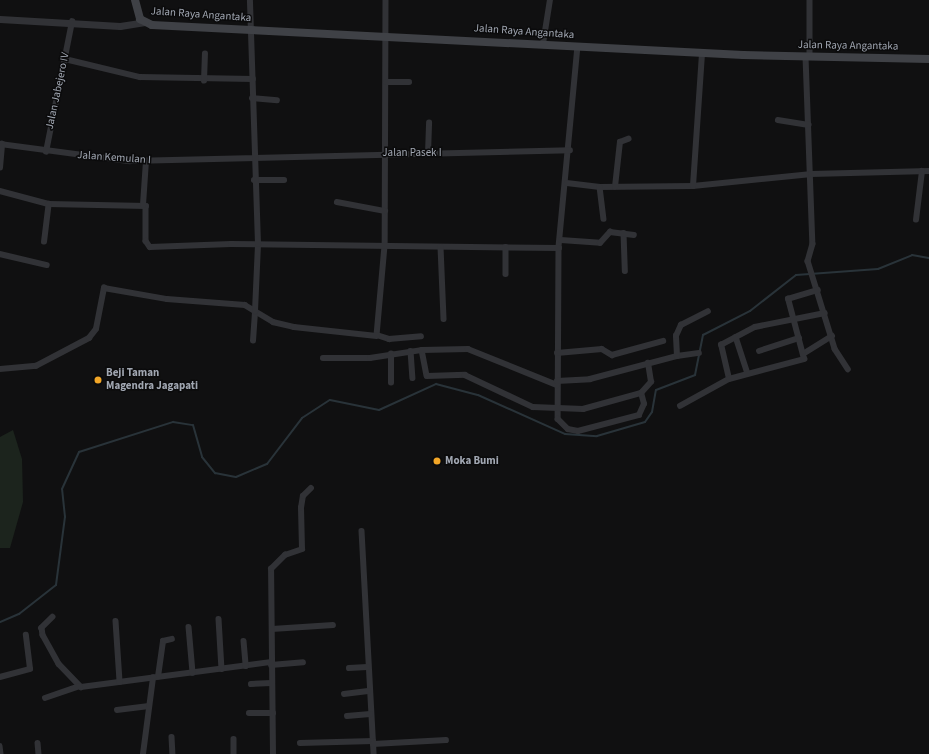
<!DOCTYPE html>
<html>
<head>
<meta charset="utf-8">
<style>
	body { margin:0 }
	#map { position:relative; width:929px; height:754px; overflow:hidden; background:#101011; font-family:"Source Sans 3",sans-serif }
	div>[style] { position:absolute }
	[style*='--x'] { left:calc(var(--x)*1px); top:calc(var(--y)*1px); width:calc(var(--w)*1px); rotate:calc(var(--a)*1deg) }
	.green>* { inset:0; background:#1c241d }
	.stream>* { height:2px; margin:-1px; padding:0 1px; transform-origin:1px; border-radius:1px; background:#293339 }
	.minor>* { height:5.5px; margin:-2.75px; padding:0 2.75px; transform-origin:2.75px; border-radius:2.75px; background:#313236 }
	.tertiary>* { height:7px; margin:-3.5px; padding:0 3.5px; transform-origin:3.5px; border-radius:3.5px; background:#313236 }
	.secondary>* { height:8px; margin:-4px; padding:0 4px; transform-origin:4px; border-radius:4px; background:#3f4146 }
	.dots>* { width:11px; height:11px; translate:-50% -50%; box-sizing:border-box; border:2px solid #0b0b0c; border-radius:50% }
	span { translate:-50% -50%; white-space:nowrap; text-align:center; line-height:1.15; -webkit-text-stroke:3px #0b0b0c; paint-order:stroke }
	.street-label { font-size:11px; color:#a1a7b2 }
	.poi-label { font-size:11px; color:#a1a7b2; font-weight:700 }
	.left { translate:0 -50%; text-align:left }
</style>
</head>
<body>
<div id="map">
	<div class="green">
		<i style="clip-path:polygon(13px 430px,22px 459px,23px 502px,10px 548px,0 548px,0 437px)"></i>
	</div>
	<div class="stream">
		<i style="--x:0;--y:622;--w:21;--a:-23"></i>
		<i style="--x:19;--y:614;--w:47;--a:-38.1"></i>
		<i style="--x:56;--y:585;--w:69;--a:-82.5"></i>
		<i style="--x:65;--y:517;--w:28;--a:-96"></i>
		<i style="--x:62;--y:489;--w:41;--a:-65.3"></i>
		<i style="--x:79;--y:452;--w:99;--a:-17.7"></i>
		<i style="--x:173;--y:422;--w:20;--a:9"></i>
		<i style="--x:193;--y:425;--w:33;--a:74"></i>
		<i style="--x:202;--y:457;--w:21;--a:51"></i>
		<i style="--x:215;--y:473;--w:21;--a:11"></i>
		<i style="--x:236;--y:477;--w:34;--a:-23"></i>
		<i style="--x:267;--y:464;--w:58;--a:-52.7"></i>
		<i style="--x:302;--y:418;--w:33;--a:-33"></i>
		<i style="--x:330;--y:400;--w:50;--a:11.5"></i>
		<i style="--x:379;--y:410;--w:63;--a:-24.5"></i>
		<i style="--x:436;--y:384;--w:43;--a:14.7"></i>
		<i style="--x:478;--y:395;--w:95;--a:24.1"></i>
		<i style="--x:565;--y:434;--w:32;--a:4"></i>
		<i style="--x:597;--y:436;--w:50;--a:-16.3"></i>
		<i style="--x:645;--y:422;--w:12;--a:-55"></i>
		<i style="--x:652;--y:412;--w:22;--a:-80"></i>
		<i style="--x:656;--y:390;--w:42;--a:-21"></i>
		<i style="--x:695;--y:375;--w:41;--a:-78.7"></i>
		<i style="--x:703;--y:335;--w:53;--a:-27.1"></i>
		<i style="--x:750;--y:311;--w:58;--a:-38"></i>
		<i style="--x:796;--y:275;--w:82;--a:-4.2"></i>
		<i style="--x:878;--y:269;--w:37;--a:-22"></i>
		<i style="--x:912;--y:255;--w:17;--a:10"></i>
	</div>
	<div class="minor">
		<i style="--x:386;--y:0;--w:246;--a:90.2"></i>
		<i style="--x:385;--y:246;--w:89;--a:95.1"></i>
		<i style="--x:377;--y:335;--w:13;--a:18"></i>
		<i style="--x:389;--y:339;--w:32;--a:-5"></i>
		<i style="--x:810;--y:0;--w:56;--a:90"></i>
		<i style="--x:543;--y:44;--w:45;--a:-81"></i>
		<i style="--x:578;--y:46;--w:203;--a:95.4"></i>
		<i style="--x:559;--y:248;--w:171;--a:90.3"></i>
		<i style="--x:558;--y:419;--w:14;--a:45"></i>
		<i style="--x:568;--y:429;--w:10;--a:11"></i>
		<i style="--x:578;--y:431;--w:63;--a:-14.7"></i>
		<i style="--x:639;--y:415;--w:12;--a:-66"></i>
		<i style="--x:644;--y:404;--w:11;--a:-105"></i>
		<i style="--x:806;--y:57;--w:187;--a:87.9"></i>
		<i style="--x:813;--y:244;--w:18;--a:106"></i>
		<i style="--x:808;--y:261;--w:92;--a:72.9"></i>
		<i style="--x:835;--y:349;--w:24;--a:57"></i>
		<i style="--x:65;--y:59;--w:77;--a:13.5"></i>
		<i style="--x:140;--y:77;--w:113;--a:1"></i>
		<i style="--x:204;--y:81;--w:27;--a:-88"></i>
		<i style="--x:386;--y:82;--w:23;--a:0"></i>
		<i style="--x:252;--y:98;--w:25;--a:5"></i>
		<i style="--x:778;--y:120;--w:31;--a:9"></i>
		<i style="--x:0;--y:144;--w:131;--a:7.5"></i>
		<i style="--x:130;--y:161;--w:440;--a:-1.4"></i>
		<i style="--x:46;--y:152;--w:133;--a:-78.7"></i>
		<i style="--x:428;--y:154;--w:31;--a:-88"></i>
		<i style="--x:0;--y:168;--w:24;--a:-85"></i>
		<i style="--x:254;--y:180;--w:30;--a:0"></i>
		<i style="--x:567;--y:183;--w:33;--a:7"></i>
		<i style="--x:600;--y:187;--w:93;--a:-0.6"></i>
		<i style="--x:693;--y:186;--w:119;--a:-5.8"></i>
		<i style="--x:811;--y:174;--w:118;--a:-1.5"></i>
		<i style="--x:693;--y:186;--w:133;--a:-86.1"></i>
		<i style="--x:600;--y:187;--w:32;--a:83"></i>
		<i style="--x:615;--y:187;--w:45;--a:-83.7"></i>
		<i style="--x:620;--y:142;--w:9;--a:-21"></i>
		<i style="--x:0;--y:191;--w:51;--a:14.9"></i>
		<i style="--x:49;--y:204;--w:97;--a:1.2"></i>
		<i style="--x:146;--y:206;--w:35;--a:90"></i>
		<i style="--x:146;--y:241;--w:7;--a:56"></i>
		<i style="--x:150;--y:247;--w:81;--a:-2.1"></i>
		<i style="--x:231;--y:244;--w:328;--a:0.7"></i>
		<i style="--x:337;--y:202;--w:49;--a:10.6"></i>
		<i style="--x:143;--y:205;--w:44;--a:-86.1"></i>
		<i style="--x:916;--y:220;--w:49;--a:-83"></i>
		<i style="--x:624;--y:233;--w:38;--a:88"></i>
		<i style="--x:561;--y:240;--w:39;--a:4"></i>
		<i style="--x:600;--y:243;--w:15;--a:-48"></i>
		<i style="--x:610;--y:232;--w:24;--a:7"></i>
		<i style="--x:44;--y:242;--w:38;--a:-83"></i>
		<i style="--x:441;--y:247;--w:72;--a:87.6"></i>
		<i style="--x:506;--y:247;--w:27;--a:90"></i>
		<i style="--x:0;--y:254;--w:48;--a:13.2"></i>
		<i style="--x:255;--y:311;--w:21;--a:31"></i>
		<i style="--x:273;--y:322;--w:22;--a:13"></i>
		<i style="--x:294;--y:327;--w:83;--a:6.2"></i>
		<i style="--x:736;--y:337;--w:38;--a:72"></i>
		<i style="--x:253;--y:341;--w:30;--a:-86"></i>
		<i style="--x:422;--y:350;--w:26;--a:79"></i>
		<i style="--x:427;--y:376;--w:38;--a:-2"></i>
		<i style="--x:465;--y:375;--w:75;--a:25.2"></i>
		<i style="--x:533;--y:407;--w:50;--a:2.3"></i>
		<i style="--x:583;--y:409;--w:60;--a:-15.4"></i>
		<i style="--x:641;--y:393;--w:15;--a:-48"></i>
		<i style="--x:651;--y:382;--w:19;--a:-99"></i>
		<i style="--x:411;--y:351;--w:27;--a:86"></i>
		<i style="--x:759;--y:351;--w:42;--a:-18"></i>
		<i style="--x:557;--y:353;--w:45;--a:-5.1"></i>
		<i style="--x:602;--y:349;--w:12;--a:31"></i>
		<i style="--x:612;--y:355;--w:53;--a:-15.4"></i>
		<i style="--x:803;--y:354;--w:34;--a:-32"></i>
		<i style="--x:677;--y:356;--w:22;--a:-8"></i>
		<i style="--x:323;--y:358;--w:47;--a:0"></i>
		<i style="--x:370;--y:358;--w:53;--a:-8.7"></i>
		<i style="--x:422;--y:350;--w:46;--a:-1.2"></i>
		<i style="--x:468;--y:349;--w:96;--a:22"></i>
		<i style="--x:0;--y:369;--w:36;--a:-5"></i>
		<i style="--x:36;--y:366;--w:60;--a:-27.8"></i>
		<i style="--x:89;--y:338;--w:11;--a:-52"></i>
		<i style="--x:96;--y:329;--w:42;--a:-79"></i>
		<i style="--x:104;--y:288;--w:64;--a:9.9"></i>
		<i style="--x:167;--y:299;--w:78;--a:4.4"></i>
		<i style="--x:245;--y:305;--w:12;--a:31"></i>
		<i style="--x:255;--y:311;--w:67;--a:-87.4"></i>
		<i style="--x:258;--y:244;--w:244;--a:-91.9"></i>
		<i style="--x:729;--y:379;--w:35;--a:-103"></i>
		<i style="--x:721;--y:345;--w:38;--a:-28"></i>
		<i style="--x:755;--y:327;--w:71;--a:-11.3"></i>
		<i style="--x:557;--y:381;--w:33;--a:-3"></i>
		<i style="--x:590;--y:379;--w:90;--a:-14.8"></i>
		<i style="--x:677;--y:356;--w:20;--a:-93"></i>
		<i style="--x:676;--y:336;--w:12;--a:-66"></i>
		<i style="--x:681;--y:325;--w:30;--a:-27"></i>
		<i style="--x:391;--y:383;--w:29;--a:-90"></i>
		<i style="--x:680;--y:406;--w:56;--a:-28.9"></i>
		<i style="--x:729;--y:379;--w:78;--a:-14.9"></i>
		<i style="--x:804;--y:359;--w:62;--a:-104.9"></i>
		<i style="--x:788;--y:299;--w:31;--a:-17"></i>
		<i style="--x:362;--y:531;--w:223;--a:86.9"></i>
		<i style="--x:53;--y:617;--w:16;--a:135"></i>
		<i style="--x:42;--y:628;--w:7;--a:82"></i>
		<i style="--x:43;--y:635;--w:33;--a:61"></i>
		<i style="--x:59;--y:664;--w:32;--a:46"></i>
		<i style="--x:81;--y:687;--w:192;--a:-7.5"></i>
		<i style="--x:219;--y:619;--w:50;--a:86.6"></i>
		<i style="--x:116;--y:621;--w:61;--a:86.2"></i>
		<i style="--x:189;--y:627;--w:46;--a:85"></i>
		<i style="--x:272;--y:629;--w:61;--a:-3.8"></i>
		<i style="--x:244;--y:641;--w:25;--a:85"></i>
		<i style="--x:271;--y:665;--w:32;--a:-5"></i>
		<i style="--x:349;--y:668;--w:18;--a:-3"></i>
		<i style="--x:0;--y:677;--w:31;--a:-15"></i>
		<i style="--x:30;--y:669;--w:34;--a:-97"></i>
		<i style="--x:158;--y:677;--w:36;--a:-82"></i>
		<i style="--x:163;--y:641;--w:9;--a:-13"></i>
		<i style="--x:251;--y:684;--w:20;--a:-3"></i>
		<i style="--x:344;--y:694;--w:24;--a:-7"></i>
		<i style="--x:45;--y:698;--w:36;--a:-19"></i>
		<i style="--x:117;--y:710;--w:32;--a:-7"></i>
		<i style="--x:249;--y:713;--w:24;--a:0"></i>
		<i style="--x:347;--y:716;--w:23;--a:-5"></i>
		<i style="--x:172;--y:737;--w:17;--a:87"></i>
		<i style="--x:234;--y:739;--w:15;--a:90"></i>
		<i style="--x:38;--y:743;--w:11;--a:85"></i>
		<i style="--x:300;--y:743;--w:73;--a:-1.6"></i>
		<i style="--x:373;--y:744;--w:73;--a:-3.1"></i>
		<i style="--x:0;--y:746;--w:8;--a:83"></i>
		<i style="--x:143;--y:754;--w:77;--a:-82.5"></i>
		<i style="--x:273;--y:754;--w:185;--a:-90.6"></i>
		<i style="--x:271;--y:569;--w:20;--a:-45"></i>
		<i style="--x:285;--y:555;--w:18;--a:-19"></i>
		<i style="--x:302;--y:549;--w:41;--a:-91.4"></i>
		<i style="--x:301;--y:508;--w:12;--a:-81"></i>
		<i style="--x:303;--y:496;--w:11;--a:-45"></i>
	</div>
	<div class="tertiary">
		<i style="--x:0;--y:19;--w:120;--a:3.3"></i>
		<i style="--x:120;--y:26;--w:25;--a:-9"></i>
	</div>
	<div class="secondary">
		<i style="--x:135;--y:0;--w:20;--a:75"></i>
		<i style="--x:140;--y:19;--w:13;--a:27"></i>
		<i style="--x:152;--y:25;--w:592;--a:2.91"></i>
		<i style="--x:743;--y:55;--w:186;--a:1.2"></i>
	</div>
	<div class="dots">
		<i style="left:98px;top:380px;background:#f2a627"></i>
		<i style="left:437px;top:461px;background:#f2a627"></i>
	</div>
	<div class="street-label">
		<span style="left:201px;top:15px;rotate:4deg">Jalan Raya Angantaka</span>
		<span style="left:524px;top:32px;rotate:4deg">Jalan Raya Angantaka</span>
		<span style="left:848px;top:46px;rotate:1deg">Jalan Raya Angantaka</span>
		<span style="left:58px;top:91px;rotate:-78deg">Jalan Jabejero IV</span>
		<span style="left:412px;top:153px">Jalan Pasek I</span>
		<span style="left:114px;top:158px;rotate:4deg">Jalan Kemulan I</span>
	</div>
	<div class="poi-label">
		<span class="left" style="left:106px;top:380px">Beji Taman<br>Magendra Jagapati</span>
		<span class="left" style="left:445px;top:461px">Moka Bumi</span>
	</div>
</div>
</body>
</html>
